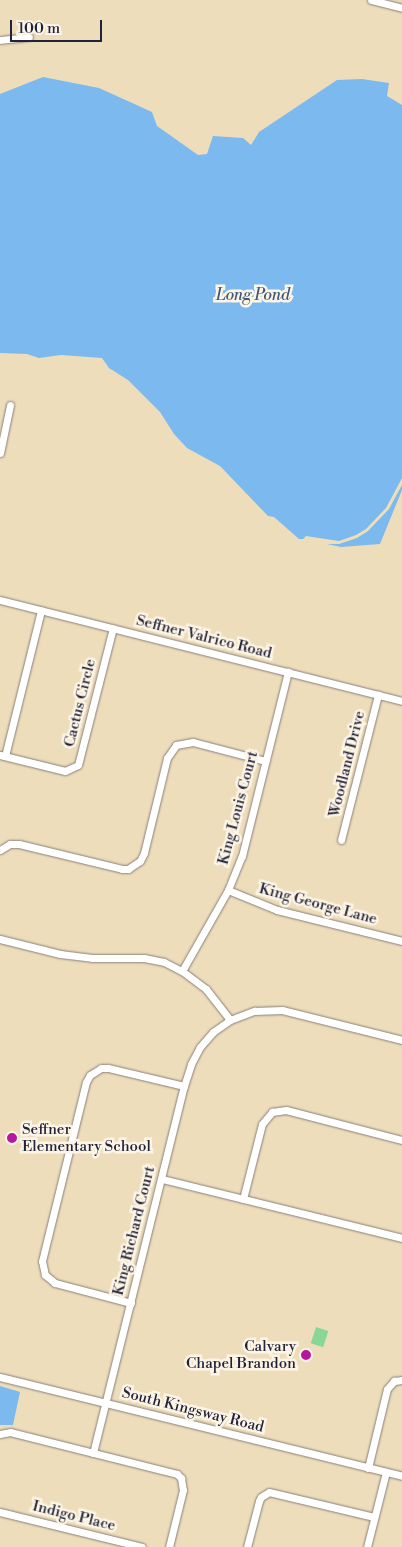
<!DOCTYPE html>
<html>
<head>
<meta charset="utf-8">
<style>
	body { margin:0 }
	#map { position:relative; width:402px; height:1547px; overflow:hidden; background:#edb; font-family:"Libre Bodoni",serif }
	div>[style] { position:absolute }
	[style*='--x'] { left:calc(var(--x)*1px); top:calc(var(--y)*1px); width:calc(var(--w)*1px); rotate:calc(var(--a)*1deg) }
	.green>* { inset:0; background:#88d797; transform-origin:0 0 }
	.water>* { inset:0; background:#7bb9ee }
	.roads { filter:drop-shadow(0 0 1px #88807b) drop-shadow(0 0 1px #88807b) }
	.minor>* { height:7px; margin:-3.5px; padding:0 3.5px; transform-origin:3.5px; border-radius:3.5px; background:#fff }
	.dots>* { width:14px; height:14px; translate:-50% -50%; box-sizing:border-box; border:2px solid #fcf5e5; border-radius:50% }
	span { translate:-50% -50%; white-space:nowrap; text-align:center; line-height:1.15; -webkit-text-stroke:5px #fcf5e5; paint-order:stroke }
	.street-label { font-size:15px; color:#22223b }
	.poi-label { font-size:15px; color:#22223b }
	.left { translate:0 -50%; text-align:left }
	.right { translate:-100% -50%; text-align:right }
	.water-label { font-size:16px; color:#41577a; font-style:italic }
	.scale { position:absolute; left:10px; top:20px; width:92px; height:22px; box-sizing:border-box; border:2px solid #22223b; border-top:0; padding-left:6px; font-size:15px; line-height:18px; white-space:nowrap; color:#22223b; -webkit-text-stroke:4px #fcf5e5; paint-order:stroke }
</style>
</head>
<body>
<div id="map">
	<div class="green">
		<i style="left:316px;top:1327px;width:13px;height:17px;rotate:18deg"></i>
	</div>
	<div class="water">
		<i style="clip-path:polygon(43px 77px,99px 88px,152px 112px,157px 126px,198px 155px,207px 154px,213px 136px,243px 138px,251px 145px,259px 132px,337px 80px,362px 79px,389px 83px,387px 96px,402px 105px,402px 478px,386px 508px,366px 529px,356px 535px,339px 541px,306px 536px,303px 539px,299px 539px,274px 517px,268px 516px,220px 466px,187px 448px,174px 434px,160px 412px,128px 380px,109px 368px,102px 358px,61px 355px,39px 358px,27px 354px,0 353px,0 94px)"></i>
		<i style="clip-path:polygon(402px 485px,402px 490px,380px 544px,341px 547px,327px 544px,339px 544px,357px 538px,368px 531px,389px 509px)"></i>
		<i style="clip-path:polygon(0 1386px,20px 1392px,13px 1425px,0 1425px)"></i>
	</div>
	<div class="roads">
		<div class="minor">
			<i style="--x:371;--y:0;--w:32;--a:14"></i>
			<i style="--x:0;--y:40;--w:29;--a:-6"></i>
			<i style="--x:0;--y:453;--w:49;--a:-78.2"></i>
			<i style="--x:0;--y:600;--w:414;--a:14.1"></i>
			<i style="--x:0;--y:755;--w:67;--a:13.8"></i>
			<i style="--x:65;--y:771;--w:14;--a:-25"></i>
			<i style="--x:78;--y:765;--w:141;--a:-75.7"></i>
			<i style="--x:5;--y:756;--w:150;--a:-76.1"></i>
			<i style="--x:341;--y:840;--w:150;--a:-75.7"></i>
			<i style="--x:0;--y:850;--w:12;--a:-31"></i>
			<i style="--x:10;--y:844;--w:9;--a:0"></i>
			<i style="--x:19;--y:844;--w:106;--a:13.6"></i>
			<i style="--x:122;--y:869;--w:6;--a:0"></i>
			<i style="--x:128;--y:869;--w:14;--a:-34"></i>
			<i style="--x:140;--y:861;--w:9;--a:-63"></i>
			<i style="--x:144;--y:853;--w:98;--a:-76.4"></i>
			<i style="--x:167;--y:758;--w:16;--a:-55"></i>
			<i style="--x:176;--y:745;--w:17;--a:-10"></i>
			<i style="--x:193;--y:742;--w:75;--a:14.6"></i>
			<i style="--x:228;--y:890;--w:53;--a:22.2"></i>
			<i style="--x:277;--y:910;--w:129;--a:13.9"></i>
			<i style="--x:0;--y:939;--w:62;--a:14"></i>
			<i style="--x:60;--y:954;--w:32;--a:7"></i>
			<i style="--x:92;--y:958;--w:52;--a:0"></i>
			<i style="--x:144;--y:958;--w:20;--a:11"></i>
			<i style="--x:164;--y:962;--w:20;--a:27"></i>
			<i style="--x:182;--y:971;--w:30;--a:37"></i>
			<i style="--x:206;--y:989;--w:39;--a:52"></i>
			<i style="--x:182;--y:971;--w:93;--a:-60.4"></i>
			<i style="--x:228;--y:890;--w:37;--a:-68"></i>
			<i style="--x:242;--y:856;--w:190;--a:-76"></i>
			<i style="--x:162;--y:1179;--w:247;--a:13.8"></i>
			<i style="--x:243;--y:1199;--w:77;--a:-75.8"></i>
			<i style="--x:262;--y:1124;--w:16;--a:-50"></i>
			<i style="--x:272;--y:1112;--w:14;--a:-8"></i>
			<i style="--x:286;--y:1110;--w:120;--a:14.5"></i>
			<i style="--x:131;--y:1303;--w:79;--a:-165.3"></i>
			<i style="--x:55;--y:1283;--w:13;--a:-141"></i>
			<i style="--x:45;--y:1275;--w:14;--a:-102"></i>
			<i style="--x:42;--y:1261;--w:184;--a:-76.2"></i>
			<i style="--x:86;--y:1082;--w:8;--a:-60"></i>
			<i style="--x:90;--y:1075;--w:13;--a:-32"></i>
			<i style="--x:101;--y:1068;--w:7;--a:0"></i>
			<i style="--x:108;--y:1068;--w:78;--a:13.3"></i>
			<i style="--x:0;--y:1377;--w:414;--a:13.8"></i>
			<i style="--x:0;--y:1434;--w:10;--a:-11"></i>
			<i style="--x:10;--y:1432;--w:172;--a:14.1"></i>
			<i style="--x:177;--y:1474;--w:6;--a:45"></i>
			<i style="--x:181;--y:1478;--w:12;--a:81"></i>
			<i style="--x:183;--y:1490;--w:59;--a:103.8"></i>
			<i style="--x:93;--y:1453;--w:378;--a:-76.1"></i>
			<i style="--x:184;--y:1086;--w:23;--a:-72"></i>
			<i style="--x:191;--y:1064;--w:19;--a:-62"></i>
			<i style="--x:200;--y:1047;--w:20;--a:-49"></i>
			<i style="--x:213;--y:1032;--w:21;--a:-35"></i>
			<i style="--x:230;--y:1020;--w:26;--a:-21"></i>
			<i style="--x:254;--y:1011;--w:28;--a:-2"></i>
			<i style="--x:282;--y:1010;--w:124;--a:14"></i>
			<i style="--x:368;--y:1468;--w:81;--a:-76.5"></i>
			<i style="--x:387;--y:1389;--w:11;--a:-49"></i>
			<i style="--x:394;--y:1381;--w:8;--a:-7"></i>
			<i style="--x:0;--y:1512;--w:146;--a:13.8"></i>
			<i style="--x:247;--y:1547;--w:48;--a:-75.4"></i>
			<i style="--x:259;--y:1501;--w:4;--a:-63"></i>
			<i style="--x:261;--y:1497;--w:9;--a:-32"></i>
			<i style="--x:269;--y:1492;--w:108;--a:13.4"></i>
			<i style="--x:367;--y:1547;--w:77;--a:-75.8"></i>
		</div>
	</div>
	<div class="dots">
		<i style="left:12px;top:1138px;background:#b5179e"></i>
		<i style="left:306px;top:1355px;background:#b5179e"></i>
	</div>
	<div class="street-label">
		<span style="left:204px;top:637px;rotate:14deg">Seffner Valrico Road</span>
		<span style="left:80px;top:703px;rotate:-76deg">Cactus Circle</span>
		<span style="left:347px;top:764px;rotate:-76deg">Woodland Drive</span>
		<span style="left:238px;top:808px;rotate:-75deg">King Louis Court</span>
		<span style="left:318px;top:904px;rotate:15deg">King George Lane</span>
		<span style="left:134px;top:1231px;rotate:-76deg">King Richard Court</span>
		<span style="left:193px;top:1410px;rotate:14deg">South Kingsway Road</span>
		<span style="left:74px;top:1516px;rotate:14deg">Indigo Place</span>
	</div>
	<div class="poi-label">
		<span class="left" style="left:22px;top:1138px">Seffner<br>Elementary School</span>
		<span class="right" style="left:296px;top:1355px">Calvary<br>Chapel Brandon</span>
	</div>
	<div class="water-label">
		<span style="left:253px;top:295px">Long Pond</span>
	</div>
	<div class="scale">100 m</div>
</div>
</body>
</html>
